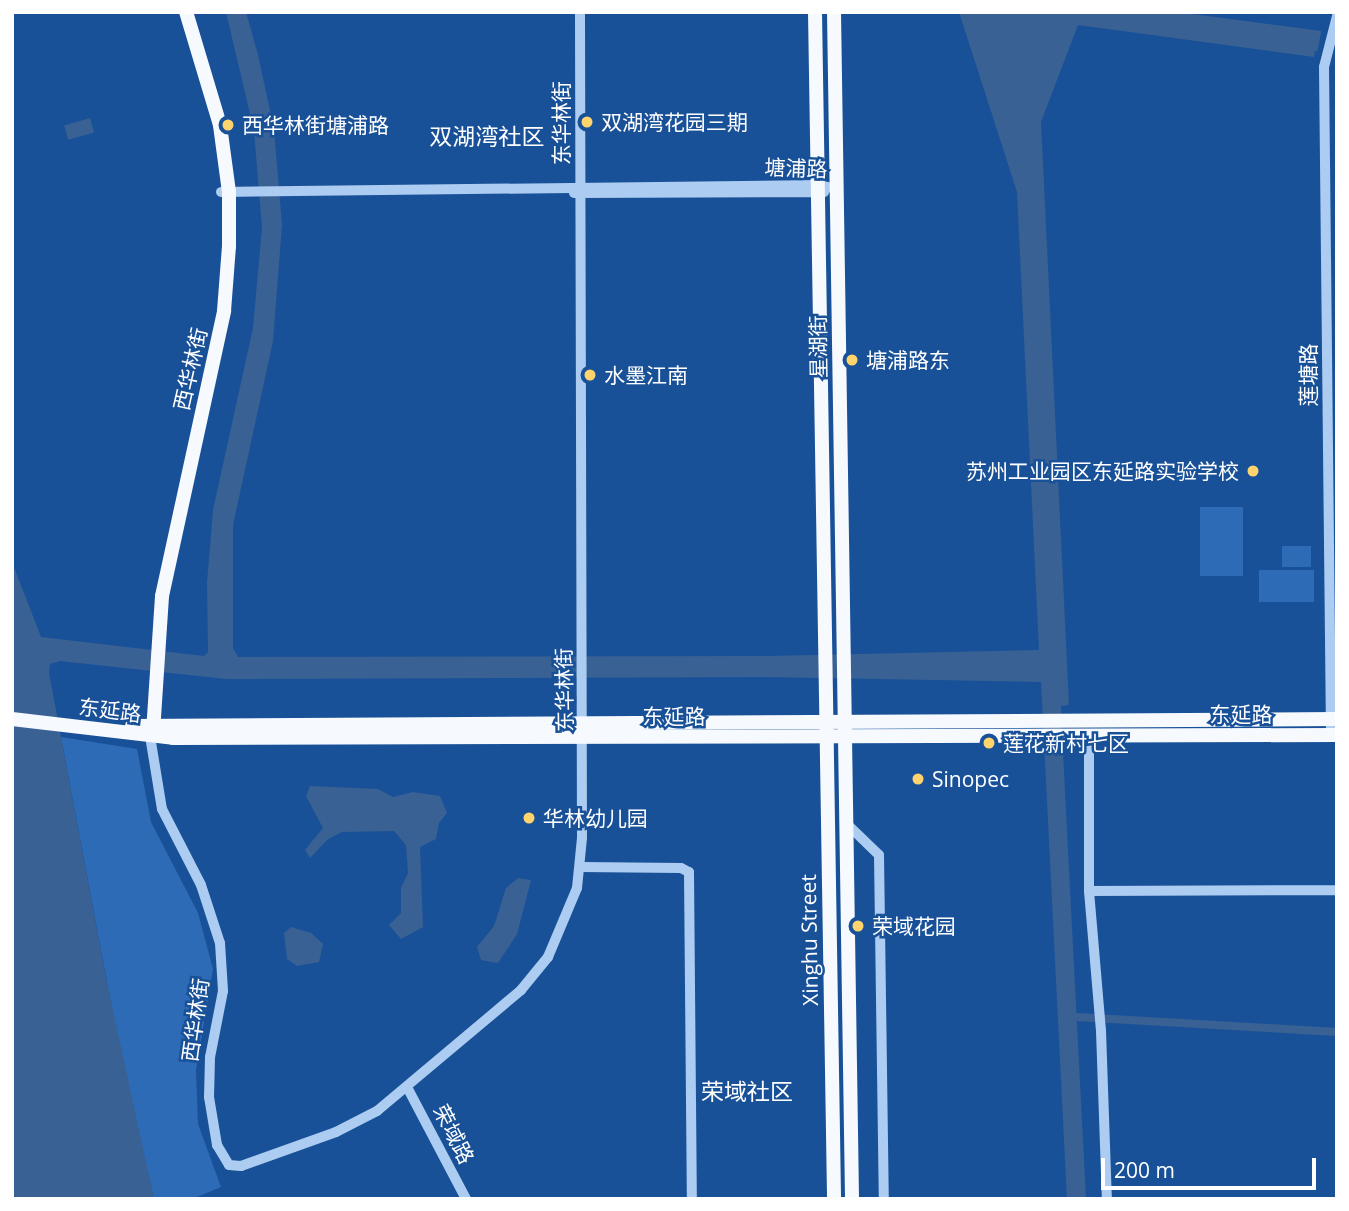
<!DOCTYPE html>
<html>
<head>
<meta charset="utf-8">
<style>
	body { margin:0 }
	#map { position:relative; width:1349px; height:1211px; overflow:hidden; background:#195198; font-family:"Open Sans","Noto Sans SC",sans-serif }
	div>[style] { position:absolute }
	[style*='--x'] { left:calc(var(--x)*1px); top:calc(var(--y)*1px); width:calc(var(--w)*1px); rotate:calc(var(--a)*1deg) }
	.green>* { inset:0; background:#2d6bb6; transform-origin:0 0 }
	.water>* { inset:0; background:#396194; transform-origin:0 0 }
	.pier>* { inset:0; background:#195198 }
	.canal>* { height:8px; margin:-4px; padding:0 4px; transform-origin:4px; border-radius:4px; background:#396194 }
	.minor>* { height:10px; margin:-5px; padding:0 5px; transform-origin:5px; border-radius:5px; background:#adccf1 }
	.major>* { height:14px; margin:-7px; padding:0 7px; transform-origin:7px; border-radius:7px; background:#f6faff }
	.dots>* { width:19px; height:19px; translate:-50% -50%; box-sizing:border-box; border:4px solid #195198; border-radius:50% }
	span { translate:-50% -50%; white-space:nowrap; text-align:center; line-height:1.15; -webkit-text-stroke:5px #195198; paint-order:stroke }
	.poi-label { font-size:21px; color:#fff }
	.left { translate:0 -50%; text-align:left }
	.right { translate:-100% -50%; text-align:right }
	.street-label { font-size:21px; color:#fff }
	.neighbourhood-label { font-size:23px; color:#fff }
	.frame { position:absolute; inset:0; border:14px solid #fff; pointer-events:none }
	.scale { position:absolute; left:1101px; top:1158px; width:215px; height:32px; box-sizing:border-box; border:4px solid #fff; border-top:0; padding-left:9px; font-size:21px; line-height:24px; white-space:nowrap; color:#fff; -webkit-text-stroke:5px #195198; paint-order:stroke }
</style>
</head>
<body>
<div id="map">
	<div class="green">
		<i style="left:1200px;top:507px;width:43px;height:69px"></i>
		<i style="left:1282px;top:546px;width:29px;height:21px"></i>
		<i style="left:1259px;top:570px;width:55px;height:32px"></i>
		<i style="clip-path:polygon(61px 737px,137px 749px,151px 822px,198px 913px,213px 969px,196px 1070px,198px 1124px,221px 1187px,192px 1199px,154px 1199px,120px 1052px)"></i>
	</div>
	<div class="water">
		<i style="clip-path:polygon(226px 12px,246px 12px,258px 55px,274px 129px,282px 225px,273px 341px,233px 525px,233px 648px,238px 657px,768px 656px,1039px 650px,1017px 192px,959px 12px,1177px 12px,1337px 33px,1337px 54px,1315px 51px,1314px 57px,1078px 25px,1041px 122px,1069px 705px,1061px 706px,1063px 753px,1086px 1199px,1067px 1199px,1041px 682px,766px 677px,226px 679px,60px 661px,50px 664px,49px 673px,106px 978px,154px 1199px,12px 1199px,12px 562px,41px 637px,204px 656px,208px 652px,207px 583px,213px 510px,253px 328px,262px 227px,254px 131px)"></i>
		<i style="left:90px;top:118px;width:15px;height:27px;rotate:74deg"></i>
		<i style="clip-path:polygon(310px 786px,378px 789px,393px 797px,413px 792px,440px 796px,447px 813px,439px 823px,436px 839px,420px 847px,423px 927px,401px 939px,389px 925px,401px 913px,401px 888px,408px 873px,406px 845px,394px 831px,342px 832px,328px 839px,310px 858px,305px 850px,323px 828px,306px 796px)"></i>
		<i style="clip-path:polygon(518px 878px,531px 880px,517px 934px,498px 963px,481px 960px,477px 947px,494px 926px,506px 888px)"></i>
		<i style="clip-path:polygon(291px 927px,311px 933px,323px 944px,319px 962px,297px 966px,287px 959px,284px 933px)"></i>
	</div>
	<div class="pier">
		<i style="clip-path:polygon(1322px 27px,1337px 29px,1337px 57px,1317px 53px)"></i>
	</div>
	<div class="canal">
		<i style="--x:1077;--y:1017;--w:260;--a:3.3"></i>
	</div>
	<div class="minor">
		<i style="--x:221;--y:192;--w:597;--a:-0.67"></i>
		<i style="--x:818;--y:185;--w:19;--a:12"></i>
		<i style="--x:574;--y:193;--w:250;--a:-0.2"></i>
		<i style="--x:1089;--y:735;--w:156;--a:90"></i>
		<i style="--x:1089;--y:891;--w:141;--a:85.1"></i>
		<i style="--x:1101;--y:1031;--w:168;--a:88"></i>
		<i style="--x:1331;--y:735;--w:668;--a:-90.6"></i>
		<i style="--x:1324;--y:67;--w:53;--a:-75.7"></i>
		<i style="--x:150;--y:736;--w:74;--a:80.7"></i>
		<i style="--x:162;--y:809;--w:85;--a:62.8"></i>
		<i style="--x:201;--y:885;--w:61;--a:71.9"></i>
		<i style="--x:220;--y:943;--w:48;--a:86.4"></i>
		<i style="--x:223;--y:991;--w:67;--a:101.1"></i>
		<i style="--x:210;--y:1057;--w:40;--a:91.4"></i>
		<i style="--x:209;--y:1097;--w:49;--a:80.5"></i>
		<i style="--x:217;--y:1145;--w:23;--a:59"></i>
		<i style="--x:229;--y:1165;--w:12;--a:5"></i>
		<i style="--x:241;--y:1166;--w:101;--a:-19.7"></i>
		<i style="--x:336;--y:1132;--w:46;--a:-27.1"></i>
		<i style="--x:377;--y:1111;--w:188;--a:-40"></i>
		<i style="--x:521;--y:990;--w:43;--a:-50.7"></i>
		<i style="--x:548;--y:957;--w:75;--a:-67.2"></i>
		<i style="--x:577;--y:888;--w:50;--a:-84.3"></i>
		<i style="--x:582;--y:838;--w:826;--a:-90.14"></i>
		<i style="--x:848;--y:825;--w:43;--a:44.1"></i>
		<i style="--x:879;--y:855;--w:344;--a:89.2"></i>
		<i style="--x:581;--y:867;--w:100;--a:0.6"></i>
		<i style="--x:681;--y:868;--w:9;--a:27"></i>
		<i style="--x:689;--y:872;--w:327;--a:89.5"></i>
		<i style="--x:1089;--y:891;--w:248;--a:-0.2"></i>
		<i style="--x:407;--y:1087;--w:127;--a:62.2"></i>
	</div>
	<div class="major">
		<i style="--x:815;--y:12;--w:1187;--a:89.08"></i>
		<i style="--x:834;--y:12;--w:1187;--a:89.13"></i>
		<i style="--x:12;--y:719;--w:162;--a:6.7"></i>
		<i style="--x:173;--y:738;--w:1164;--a:-0.15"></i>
		<i style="--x:132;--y:726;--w:1205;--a:-0.33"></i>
		<i style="--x:153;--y:732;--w:136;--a:-86.2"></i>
		<i style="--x:162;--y:596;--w:292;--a:-77.7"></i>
		<i style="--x:224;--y:311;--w:65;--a:-85.6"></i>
		<i style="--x:229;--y:246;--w:54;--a:-90"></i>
		<i style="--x:229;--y:192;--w:68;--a:-97.7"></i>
		<i style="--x:220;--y:125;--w:118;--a:-106.7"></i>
	</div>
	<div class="dots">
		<i style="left:587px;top:122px;background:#ffd46c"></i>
		<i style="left:228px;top:125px;background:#ffd46c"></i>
		<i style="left:852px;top:360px;background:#ffd46c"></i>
		<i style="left:590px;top:375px;background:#ffd46c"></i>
		<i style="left:1253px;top:471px;background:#ffd46c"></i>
		<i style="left:989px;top:743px;background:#ffd46c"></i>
		<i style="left:918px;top:779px;background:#ffd46c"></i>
		<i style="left:529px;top:818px;background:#ffd46c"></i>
		<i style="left:858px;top:926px;background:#ffd46c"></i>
	</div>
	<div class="poi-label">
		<span class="left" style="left:601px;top:122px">双湖湾花园三期</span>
		<span class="left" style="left:242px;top:125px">西华林街塘浦路</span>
		<span class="left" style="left:866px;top:360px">塘浦路东</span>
		<span class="left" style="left:604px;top:375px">水墨江南</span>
		<span class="right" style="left:1239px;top:471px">苏州工业园区东延路实验学校</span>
		<span class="left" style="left:1003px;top:743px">莲花新村七区</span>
		<span class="left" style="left:932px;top:779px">Sinopec</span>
		<span class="left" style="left:543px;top:818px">华林幼儿园</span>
		<span class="left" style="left:872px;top:926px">荣域花园</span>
	</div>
	<div class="street-label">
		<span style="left:561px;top:123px;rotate:-90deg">东华林街</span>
		<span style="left:796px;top:168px;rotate:2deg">塘浦路</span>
		<span style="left:818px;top:347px;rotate:-91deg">星湖街</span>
		<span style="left:190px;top:369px;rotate:-77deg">西华林街</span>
		<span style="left:1308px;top:375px;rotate:-90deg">莲塘路</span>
		<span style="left:564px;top:690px;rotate:-91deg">东华林街</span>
		<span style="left:110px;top:710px;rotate:7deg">东延路</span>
		<span style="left:1241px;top:714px">东延路</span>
		<span style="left:674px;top:716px">东延路</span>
		<span style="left:809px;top:940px;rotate:-91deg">Xinghu Street</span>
		<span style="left:195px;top:1020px;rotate:-82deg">西华林街</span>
		<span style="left:454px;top:1134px;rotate:63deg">荣域路</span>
	</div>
	<div class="neighbourhood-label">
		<span style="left:487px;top:136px">双湖湾社区</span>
		<span style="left:747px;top:1091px">荣域社区</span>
	</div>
	<div class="frame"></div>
	<div class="scale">200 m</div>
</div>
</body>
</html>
